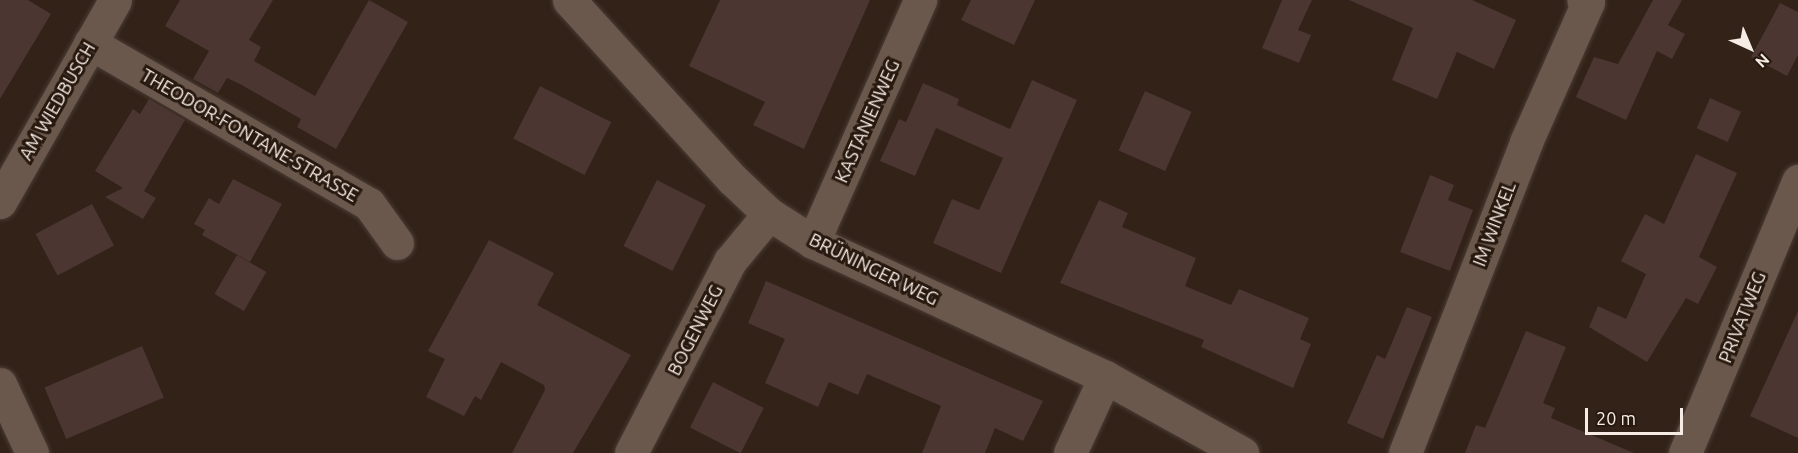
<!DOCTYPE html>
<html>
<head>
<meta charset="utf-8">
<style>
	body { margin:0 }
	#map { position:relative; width:1798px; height:453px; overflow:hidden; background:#322218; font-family:Ubuntu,sans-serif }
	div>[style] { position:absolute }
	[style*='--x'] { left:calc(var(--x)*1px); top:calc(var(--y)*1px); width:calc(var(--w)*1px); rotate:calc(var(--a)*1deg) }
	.building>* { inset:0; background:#4b3632; transform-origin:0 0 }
	.roads { filter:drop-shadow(0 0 2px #4a3c35) drop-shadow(0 0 2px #4a3c35) }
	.minor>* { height:33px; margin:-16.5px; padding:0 16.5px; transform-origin:16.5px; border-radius:16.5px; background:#6b584d }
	span { translate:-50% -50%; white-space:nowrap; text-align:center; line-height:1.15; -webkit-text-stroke:6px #28190f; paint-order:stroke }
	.street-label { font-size:18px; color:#f7ece5 }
	.north { position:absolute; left:1720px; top:18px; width:60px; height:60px; -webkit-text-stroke:4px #28190f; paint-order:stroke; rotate:136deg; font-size:16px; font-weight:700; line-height:24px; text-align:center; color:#f7ece5 }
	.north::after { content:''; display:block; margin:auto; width:21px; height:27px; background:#f7ece5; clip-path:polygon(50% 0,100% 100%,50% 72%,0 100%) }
	.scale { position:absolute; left:1585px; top:408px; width:98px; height:27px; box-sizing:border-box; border:3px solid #f7ece5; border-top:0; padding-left:8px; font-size:18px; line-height:21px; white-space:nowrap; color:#f7ece5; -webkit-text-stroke:4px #28190f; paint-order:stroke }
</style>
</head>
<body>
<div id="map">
	<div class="building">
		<i style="clip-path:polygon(0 0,28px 0,51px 14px,0 99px)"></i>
		<i style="clip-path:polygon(180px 0,273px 0,249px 40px,261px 47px,254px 61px,315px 96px,369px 0,408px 22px,336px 149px,297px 127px,301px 119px,240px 84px,227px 78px,218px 93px,193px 79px,209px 51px,165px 26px)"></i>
		<i style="clip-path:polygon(720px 0,870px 0,804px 149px,753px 125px,765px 102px,689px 66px)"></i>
		<i style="clip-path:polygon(971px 0,1035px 0,1014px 45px,961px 20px)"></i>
		<i style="clip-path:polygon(1282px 0,1312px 0,1298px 30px,1311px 35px,1299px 63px,1262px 48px)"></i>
		<i style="clip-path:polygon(1349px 0,1472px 0,1516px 20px,1494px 69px,1457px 52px,1437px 99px,1392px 80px,1413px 28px)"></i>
		<i style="clip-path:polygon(1653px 0,1682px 0,1668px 25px,1685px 34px,1672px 59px,1657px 51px,1626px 120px,1576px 97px,1594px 57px,1618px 64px)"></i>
		<i style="clip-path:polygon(1780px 3px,1798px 12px,1798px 55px,1787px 76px,1751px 57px)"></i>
		<i style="clip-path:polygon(1032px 80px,1077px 100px,1001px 273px,933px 243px,952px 199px,979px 210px,1003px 158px,936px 128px,915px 176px,880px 161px,899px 119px,906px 122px,923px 83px,959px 99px,957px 105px,1010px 129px)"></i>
		<i style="left:540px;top:86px;width:80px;height:59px;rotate:27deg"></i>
		<i style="left:1145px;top:91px;width:51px;height:65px;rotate:24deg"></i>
		<i style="left:1710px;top:98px;width:34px;height:33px;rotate:24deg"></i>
		<i style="clip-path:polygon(149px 99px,185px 120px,144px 191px,156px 198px,143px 219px,105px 197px,123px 188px,95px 171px,133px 109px,140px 114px)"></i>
		<i style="clip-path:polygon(1696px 154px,1737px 173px,1699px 257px,1717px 267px,1698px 304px,1686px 298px,1647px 362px,1589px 327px,1598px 306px,1626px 319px,1646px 274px,1621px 261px,1645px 214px,1664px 224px)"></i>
		<i style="clip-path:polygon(1430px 175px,1454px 185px,1448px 200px,1473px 210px,1450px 271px,1400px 252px)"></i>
		<i style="clip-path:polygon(233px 179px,282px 204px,250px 262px,202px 235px,205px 230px,194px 224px,209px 198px,219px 204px)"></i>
		<i style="left:657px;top:180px;width:55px;height:74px;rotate:27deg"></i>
		<i style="clip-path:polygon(1099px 200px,1128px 213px,1122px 227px,1196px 258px,1185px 286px,1231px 305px,1239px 289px,1309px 318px,1300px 339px,1311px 344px,1293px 388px,1201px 347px,1204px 340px,1060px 283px)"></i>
		<i style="left:92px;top:204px;width:47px;height:64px;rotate:62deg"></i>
		<i style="clip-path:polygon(489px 240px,554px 273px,537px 305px,631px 355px,573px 453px,512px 453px,545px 390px,544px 385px,501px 362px,481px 400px,475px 396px,464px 416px,426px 397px,445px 359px,428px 351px)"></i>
		<i style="left:237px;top:255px;width:34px;height:45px;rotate:30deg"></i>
		<i style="clip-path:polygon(766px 281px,1043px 401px,1023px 441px,995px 428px,985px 453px,922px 453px,941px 406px,867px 374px,858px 395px,829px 382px,818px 407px,765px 383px,785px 339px,748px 323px)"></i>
		<i style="clip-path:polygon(1407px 307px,1432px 317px,1383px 439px,1347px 423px,1377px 355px,1385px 359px)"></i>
		<i style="clip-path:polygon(1798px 311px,1798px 438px,1750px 416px)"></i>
		<i style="clip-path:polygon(1526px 331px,1566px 347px,1543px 403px,1555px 408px,1551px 418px,1634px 453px,1465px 453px,1476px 425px,1485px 428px)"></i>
		<i style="left:142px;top:346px;width:56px;height:106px;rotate:67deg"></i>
		<i style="left:713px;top:382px;width:57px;height:51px;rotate:27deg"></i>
	</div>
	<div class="roads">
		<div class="minor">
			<i style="--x:569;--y:0;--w:242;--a:47.7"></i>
			<i style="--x:732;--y:179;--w:51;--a:43.4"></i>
			<i style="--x:769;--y:214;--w:52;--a:32.5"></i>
			<i style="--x:813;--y:242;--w:322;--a:24.8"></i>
			<i style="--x:1105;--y:377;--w:157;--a:29"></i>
			<i style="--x:90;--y:43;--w:322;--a:30"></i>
			<i style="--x:369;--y:204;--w:48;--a:54.3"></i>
			<i style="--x:0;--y:202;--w:232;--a:-60.3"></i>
			<i style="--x:813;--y:242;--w:265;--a:-66.1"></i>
			<i style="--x:0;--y:384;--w:76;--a:65.1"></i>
			<i style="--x:631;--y:453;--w:216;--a:-62.7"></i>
			<i style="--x:730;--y:261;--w:61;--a:-50.3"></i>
			<i style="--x:1070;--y:453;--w:84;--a:-65.3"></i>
			<i style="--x:1405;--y:453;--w:334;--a:-68.7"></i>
			<i style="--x:1526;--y:142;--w:153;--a:-66.1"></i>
			<i style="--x:1588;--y:2;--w:5;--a:-158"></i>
			<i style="--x:1685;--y:453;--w:295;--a:-67.4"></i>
		</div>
	</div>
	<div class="street-label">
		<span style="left:57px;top:101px;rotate:-60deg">AM WIEDBUSCH</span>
		<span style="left:867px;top:121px;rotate:-66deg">KASTANIENWEG</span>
		<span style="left:250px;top:135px;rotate:30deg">THEODOR-FONTANE-STRASSE</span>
		<span style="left:1494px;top:224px;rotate:-69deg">IM WINKEL</span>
		<span style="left:874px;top:269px;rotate:26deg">BRÜNINGER WEG</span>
		<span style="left:1742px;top:317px;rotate:-68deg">PRIVATWEG</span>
		<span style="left:695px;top:330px;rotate:-63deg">BOGENWEG</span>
	</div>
	<div class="north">N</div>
	<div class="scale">20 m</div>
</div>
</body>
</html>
